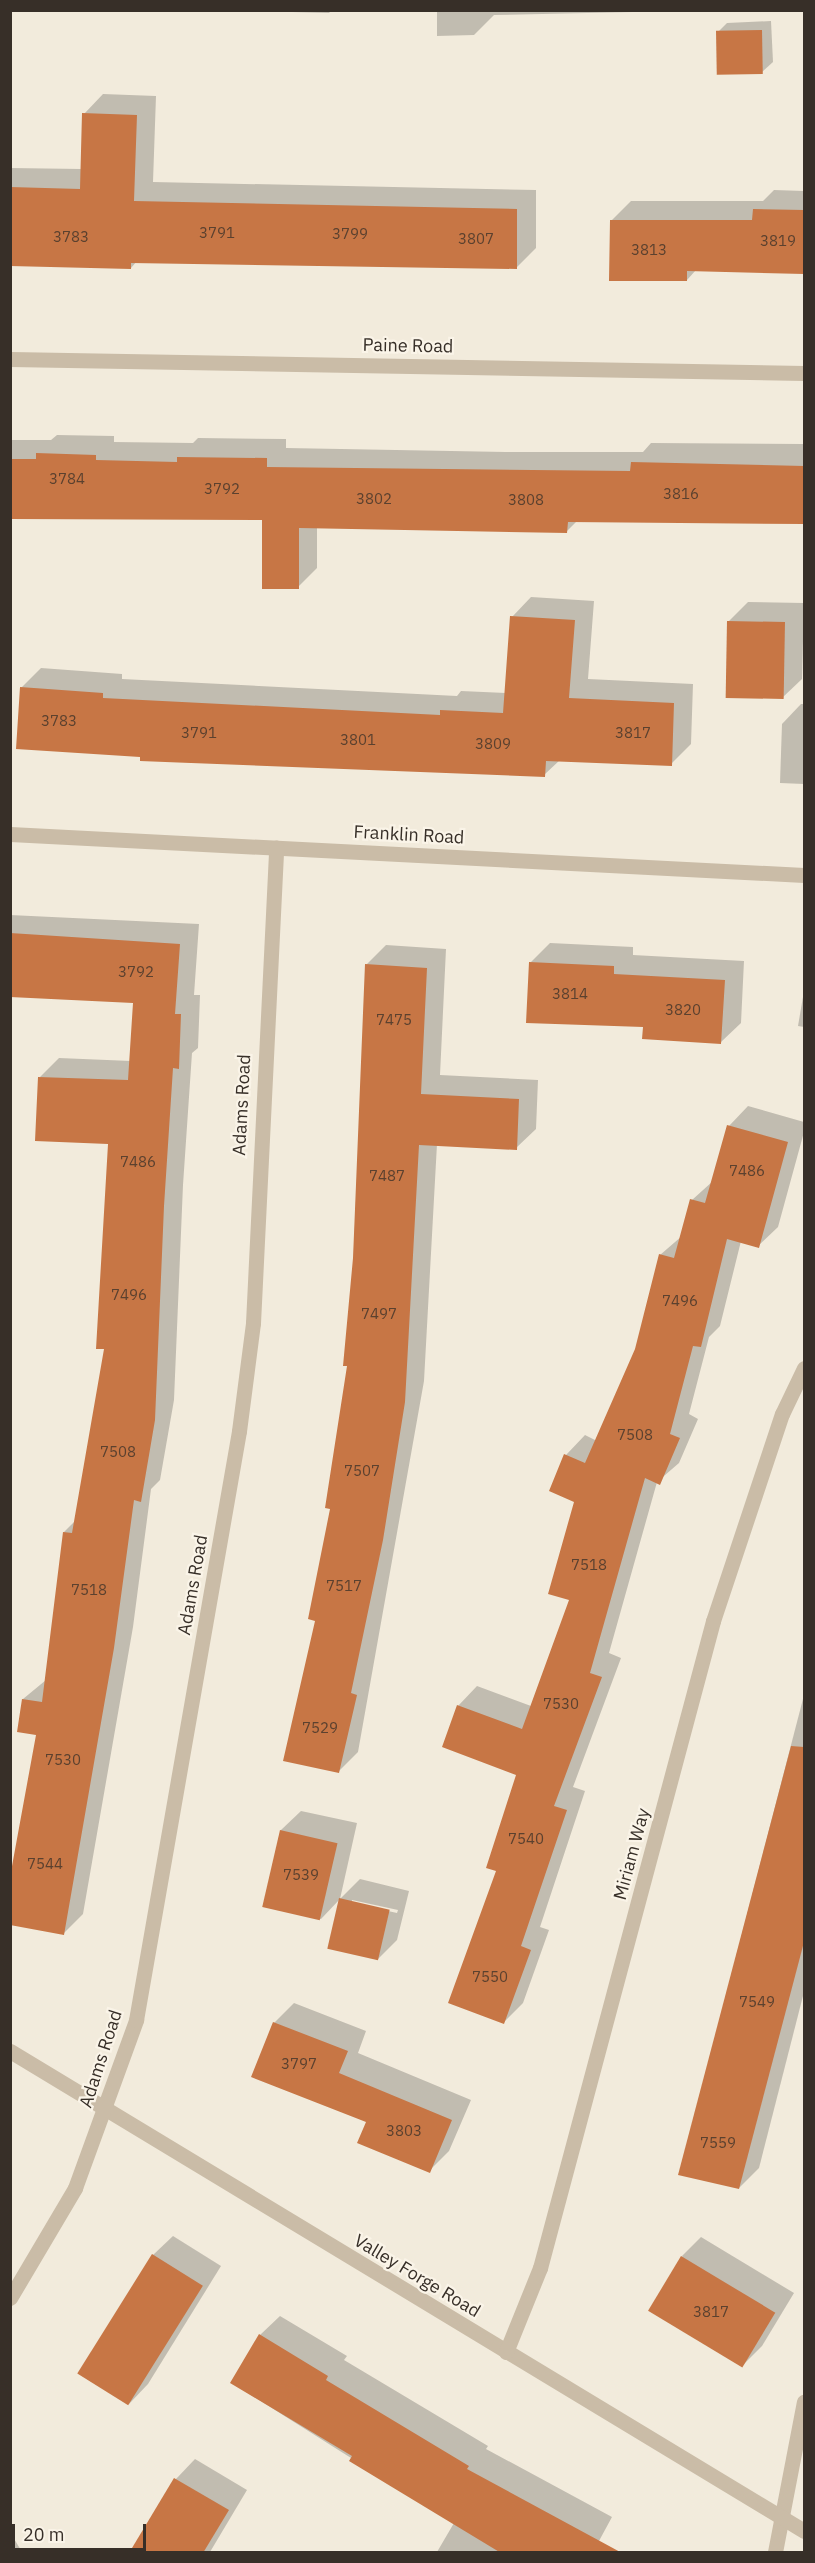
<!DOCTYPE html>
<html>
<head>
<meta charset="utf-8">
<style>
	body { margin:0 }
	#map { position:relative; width:815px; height:2563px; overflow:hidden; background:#f2ebdc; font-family:"IBM Plex Sans",sans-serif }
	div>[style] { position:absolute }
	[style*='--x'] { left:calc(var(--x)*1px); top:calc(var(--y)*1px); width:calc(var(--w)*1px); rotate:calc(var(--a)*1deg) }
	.shadow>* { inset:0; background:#0003 }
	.building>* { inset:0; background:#c77645; transform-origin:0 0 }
	.service>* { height:15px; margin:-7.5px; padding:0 7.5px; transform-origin:7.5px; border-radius:7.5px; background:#cabca7 }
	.minor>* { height:15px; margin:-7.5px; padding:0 7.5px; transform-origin:7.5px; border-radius:7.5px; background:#cabca7 }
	span { translate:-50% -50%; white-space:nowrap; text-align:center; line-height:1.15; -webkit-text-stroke:4.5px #faf4e8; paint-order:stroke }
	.number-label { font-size:15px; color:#5b412f }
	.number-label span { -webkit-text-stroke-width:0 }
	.street-label { font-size:18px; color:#372f28 }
	.frame { position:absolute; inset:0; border:12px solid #372f28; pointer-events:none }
	.scale { position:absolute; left:12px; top:2524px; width:134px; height:27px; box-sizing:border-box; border:3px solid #372f28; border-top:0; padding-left:8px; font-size:18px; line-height:21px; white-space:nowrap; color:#372f28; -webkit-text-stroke:4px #faf4e8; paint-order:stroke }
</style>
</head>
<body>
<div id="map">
	<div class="shadow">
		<i style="clip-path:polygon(222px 10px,332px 10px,329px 13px)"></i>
		<i style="clip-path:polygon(437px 10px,724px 10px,494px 15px,474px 35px,437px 36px)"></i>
		<i style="clip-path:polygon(771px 21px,773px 62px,762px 72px,717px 33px,727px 23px)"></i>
		<i style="clip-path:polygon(103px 94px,156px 96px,153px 182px,536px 190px,536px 248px,516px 268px,137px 261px,131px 268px,11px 265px,10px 168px,82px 169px,84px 114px)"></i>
		<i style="clip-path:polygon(774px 190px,804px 191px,804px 272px,696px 270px,687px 280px,611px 221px,631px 201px,763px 201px)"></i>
		<i style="clip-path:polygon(57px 435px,114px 436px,114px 442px,193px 443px,198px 438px,286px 439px,286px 448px,506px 452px,643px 452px,651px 443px,804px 444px,804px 523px,578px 520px,567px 531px,317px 527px,317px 568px,298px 587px,263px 519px,10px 517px,10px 440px,51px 440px)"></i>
		<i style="clip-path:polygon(531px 597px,594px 601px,588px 679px,693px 684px,691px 744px,671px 764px,560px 760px,544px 775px,142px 756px,21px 688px,41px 668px,122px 674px,122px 679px,457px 696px,461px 691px,506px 693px,512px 617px)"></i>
		<i style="clip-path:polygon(748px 602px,804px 603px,802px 679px,782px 698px,728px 622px)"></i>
		<i style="clip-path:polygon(801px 704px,804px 704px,804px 784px,780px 783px,782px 724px)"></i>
		<i style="clip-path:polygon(10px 915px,199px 924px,194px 995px,200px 995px,198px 1048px,192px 1053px,183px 1185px,174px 1400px,160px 1480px,151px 1489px,133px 1627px,83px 1914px,64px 1933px,38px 1734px,23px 1699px,46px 1680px,64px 1532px,75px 1521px,106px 1347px,109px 1143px,40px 1077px,59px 1058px,131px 1061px,134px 1001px,10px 995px)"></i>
		<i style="clip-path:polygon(550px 943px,633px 947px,633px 955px,744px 961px,741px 1023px,721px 1042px,644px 1026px,530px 963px)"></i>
		<i style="clip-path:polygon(386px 945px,446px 949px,440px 1075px,538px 1080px,536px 1129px,516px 1148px,437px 1144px,424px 1381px,358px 1752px,338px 1772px,316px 1620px,349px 1365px,366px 965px)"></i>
		<i style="clip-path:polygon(804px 991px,804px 1027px,798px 1026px)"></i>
		<i style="clip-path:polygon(748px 1106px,804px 1122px,804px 1132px,778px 1227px,758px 1246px,741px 1241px,720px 1326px,709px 1337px,689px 1414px,698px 1419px,679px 1463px,657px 1482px,609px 1653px,621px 1658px,573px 1787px,585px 1791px,540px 1927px,549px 1930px,523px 2003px,504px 2022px,498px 1870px,518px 1774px,458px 1706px,477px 1686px,531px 1706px,571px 1599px,576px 1501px,566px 1455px,585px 1435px,597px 1441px,630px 1374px,660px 1255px,682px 1236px,692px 1200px,713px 1181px,729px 1126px)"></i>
		<i style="clip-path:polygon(804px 1695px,804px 1992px,759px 2168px,739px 2188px,680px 2173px)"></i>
		<i style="clip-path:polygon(301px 1811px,357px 1823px,340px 1899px,321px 1919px,265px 1906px,281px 1830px)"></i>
		<i style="clip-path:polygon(evenodd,360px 1879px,409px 1891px,397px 1940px,377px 1960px,340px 1899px,360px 1879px,352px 1900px,398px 1910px,397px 1913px,352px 1903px,352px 1900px)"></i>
		<i style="clip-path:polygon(294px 2003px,366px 2031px,358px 2053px,471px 2100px,449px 2151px,429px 2171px,368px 2121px,274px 2023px)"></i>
		<i style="clip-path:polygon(173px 2236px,221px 2266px,148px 2384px,129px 2404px,153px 2255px)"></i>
		<i style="clip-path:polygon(701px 2237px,794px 2293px,762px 2346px,742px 2366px,682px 2256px)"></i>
		<i style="clip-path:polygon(280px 2316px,347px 2356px,344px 2360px,488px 2446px,486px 2449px,612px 2517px,593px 2552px,437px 2552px,454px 2523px,232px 2383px,260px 2335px)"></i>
		<i style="clip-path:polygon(195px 2459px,247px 2490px,210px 2552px,131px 2552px,176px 2479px)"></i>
		<i style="clip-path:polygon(10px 2532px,22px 2552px,10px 2552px)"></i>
	</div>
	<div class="building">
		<i style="left:762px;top:30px;width:44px;height:46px;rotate:89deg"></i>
		<i style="clip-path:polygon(82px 113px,137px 115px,134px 201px,517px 209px,517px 269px,131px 263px,131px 269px,10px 266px,10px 187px,80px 189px)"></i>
		<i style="clip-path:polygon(753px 209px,804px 210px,804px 274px,687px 271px,687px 281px,609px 281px,610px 220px,752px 220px)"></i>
		<i style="clip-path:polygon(36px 453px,96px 455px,96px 460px,177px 462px,177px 457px,267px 458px,267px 467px,630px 471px,631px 462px,804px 466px,804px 524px,568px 522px,567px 533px,299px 528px,299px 589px,262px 589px,262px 520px,10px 519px,11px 459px,36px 459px)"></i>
		<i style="clip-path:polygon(510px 616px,575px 620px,569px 698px,674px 703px,672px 766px,546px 761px,545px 777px,140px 761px,140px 757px,16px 749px,20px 687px,103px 693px,103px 698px,440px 715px,440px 710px,503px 713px)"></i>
		<i style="left:727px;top:621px;width:58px;height:77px;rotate:1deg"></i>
		<i style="clip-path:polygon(10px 933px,180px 944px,175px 1014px,181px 1014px,179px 1069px,173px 1068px,164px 1206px,155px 1420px,141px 1502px,134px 1500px,114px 1648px,64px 1935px,10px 1925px,10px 1877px,36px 1735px,17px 1732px,22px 1699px,42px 1702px,63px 1532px,72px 1533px,104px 1349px,96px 1349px,108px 1144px,35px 1141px,38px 1077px,128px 1080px,133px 1003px,10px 997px)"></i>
		<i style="clip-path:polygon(529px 962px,614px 966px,614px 974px,725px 980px,721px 1044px,642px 1039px,643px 1027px,526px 1023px)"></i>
		<i style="clip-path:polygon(365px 964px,427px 968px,421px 1094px,519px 1099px,517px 1150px,419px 1145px,405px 1402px,383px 1540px,351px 1693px,357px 1695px,339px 1773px,283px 1761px,315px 1621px,308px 1619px,330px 1509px,325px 1508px,347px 1366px,343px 1366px,353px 1258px)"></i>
		<i style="clip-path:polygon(727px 1125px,788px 1142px,759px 1248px,727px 1239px,701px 1347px,693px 1346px,670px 1434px,680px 1438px,660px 1485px,645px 1478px,590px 1673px,602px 1677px,554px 1806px,567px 1810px,521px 1946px,531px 1950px,504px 2024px,448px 2003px,496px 1871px,486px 1868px,516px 1775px,442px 1747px,457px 1705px,522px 1729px,569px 1600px,548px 1594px,574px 1502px,549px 1491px,564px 1454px,585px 1463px,635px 1349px,659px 1254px,674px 1258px,690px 1199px,705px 1203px)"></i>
		<i style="clip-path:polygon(791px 1746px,804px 1747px,804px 1942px,739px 2189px,678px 2175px)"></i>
		<i style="left:280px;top:1830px;width:59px;height:79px;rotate:13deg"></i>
		<i style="left:339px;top:1898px;width:52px;height:52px;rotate:13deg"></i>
		<i style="clip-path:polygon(273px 2022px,348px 2051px,339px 2073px,452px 2120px,430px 2173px,357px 2143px,366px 2122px,251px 2077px)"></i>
		<i style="left:152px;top:2254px;width:60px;height:141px;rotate:32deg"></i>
		<i style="left:681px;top:2256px;width:110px;height:64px;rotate:31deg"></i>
		<i style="clip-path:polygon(259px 2334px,328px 2376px,326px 2380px,469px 2466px,467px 2469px,622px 2553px,501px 2553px,349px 2461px,352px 2456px,230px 2383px)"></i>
		<i style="clip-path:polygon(174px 2478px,229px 2510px,203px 2553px,129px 2553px)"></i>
	</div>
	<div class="service">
		<i style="--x:775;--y:2552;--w:153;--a:-79.1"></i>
	</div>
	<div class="minor">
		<i style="--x:10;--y:359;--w:794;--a:1.01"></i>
		<i style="--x:10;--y:834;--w:795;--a:2.96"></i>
		<i style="--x:10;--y:2051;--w:928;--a:31.15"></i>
		<i style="--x:10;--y:2298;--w:128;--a:-59.4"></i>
		<i style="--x:75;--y:2188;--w:179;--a:-70"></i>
		<i style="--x:136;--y:2020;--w:598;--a:-80.08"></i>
		<i style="--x:239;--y:1431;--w:109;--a:-82.6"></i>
		<i style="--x:253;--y:1323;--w:476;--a:-87.2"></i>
		<i style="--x:506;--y:2352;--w:91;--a:-68"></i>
		<i style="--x:540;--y:2268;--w:670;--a:-75.03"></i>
		<i style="--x:713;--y:1621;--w:218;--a:-71.6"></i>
		<i style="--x:782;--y:1414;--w:51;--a:-64.4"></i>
	</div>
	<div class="number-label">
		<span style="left:217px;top:233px">3791</span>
		<span style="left:350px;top:234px">3799</span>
		<span style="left:71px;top:237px">3783</span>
		<span style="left:476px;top:239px">3807</span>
		<span style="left:778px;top:241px">3819</span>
		<span style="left:649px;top:250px">3813</span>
		<span style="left:67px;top:479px">3784</span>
		<span style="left:222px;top:489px">3792</span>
		<span style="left:681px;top:494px">3816</span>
		<span style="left:374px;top:499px">3802</span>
		<span style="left:526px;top:500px">3808</span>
		<span style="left:59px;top:721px">3783</span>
		<span style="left:199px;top:733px">3791</span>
		<span style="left:633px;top:733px">3817</span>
		<span style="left:358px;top:740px">3801</span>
		<span style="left:493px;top:744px">3809</span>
		<span style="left:136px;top:972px">3792</span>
		<span style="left:570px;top:994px">3814</span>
		<span style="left:683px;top:1010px">3820</span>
		<span style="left:394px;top:1020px">7475</span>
		<span style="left:138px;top:1162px">7486</span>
		<span style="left:747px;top:1171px">7486</span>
		<span style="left:387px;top:1176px">7487</span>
		<span style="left:129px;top:1295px">7496</span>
		<span style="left:680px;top:1301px">7496</span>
		<span style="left:379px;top:1314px">7497</span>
		<span style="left:635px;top:1435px">7508</span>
		<span style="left:118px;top:1452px">7508</span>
		<span style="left:362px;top:1471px">7507</span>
		<span style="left:589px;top:1565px">7518</span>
		<span style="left:344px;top:1586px">7517</span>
		<span style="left:89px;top:1590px">7518</span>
		<span style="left:561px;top:1704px">7530</span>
		<span style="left:320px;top:1728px">7529</span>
		<span style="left:63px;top:1760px">7530</span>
		<span style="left:526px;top:1839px">7540</span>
		<span style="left:45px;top:1864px">7544</span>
		<span style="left:301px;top:1875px">7539</span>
		<span style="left:490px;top:1977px">7550</span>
		<span style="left:757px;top:2002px">7549</span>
		<span style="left:299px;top:2064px">3797</span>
		<span style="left:404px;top:2131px">3803</span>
		<span style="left:718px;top:2143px">7559</span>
		<span style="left:711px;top:2312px">3817</span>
	</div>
	<div class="street-label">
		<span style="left:408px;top:346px;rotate:1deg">Paine Road</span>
		<span style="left:409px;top:835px;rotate:3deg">Franklin Road</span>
		<span style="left:242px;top:1105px;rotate:-87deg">Adams Road</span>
		<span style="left:193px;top:1585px;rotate:-80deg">Adams Road</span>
		<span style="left:632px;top:1854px;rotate:-75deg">Miriam Way</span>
		<span style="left:101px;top:2059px;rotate:-72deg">Adams Road</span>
		<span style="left:417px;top:2276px;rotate:31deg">Valley Forge Road</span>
	</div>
	<div class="frame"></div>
	<div class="scale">20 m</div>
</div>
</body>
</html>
